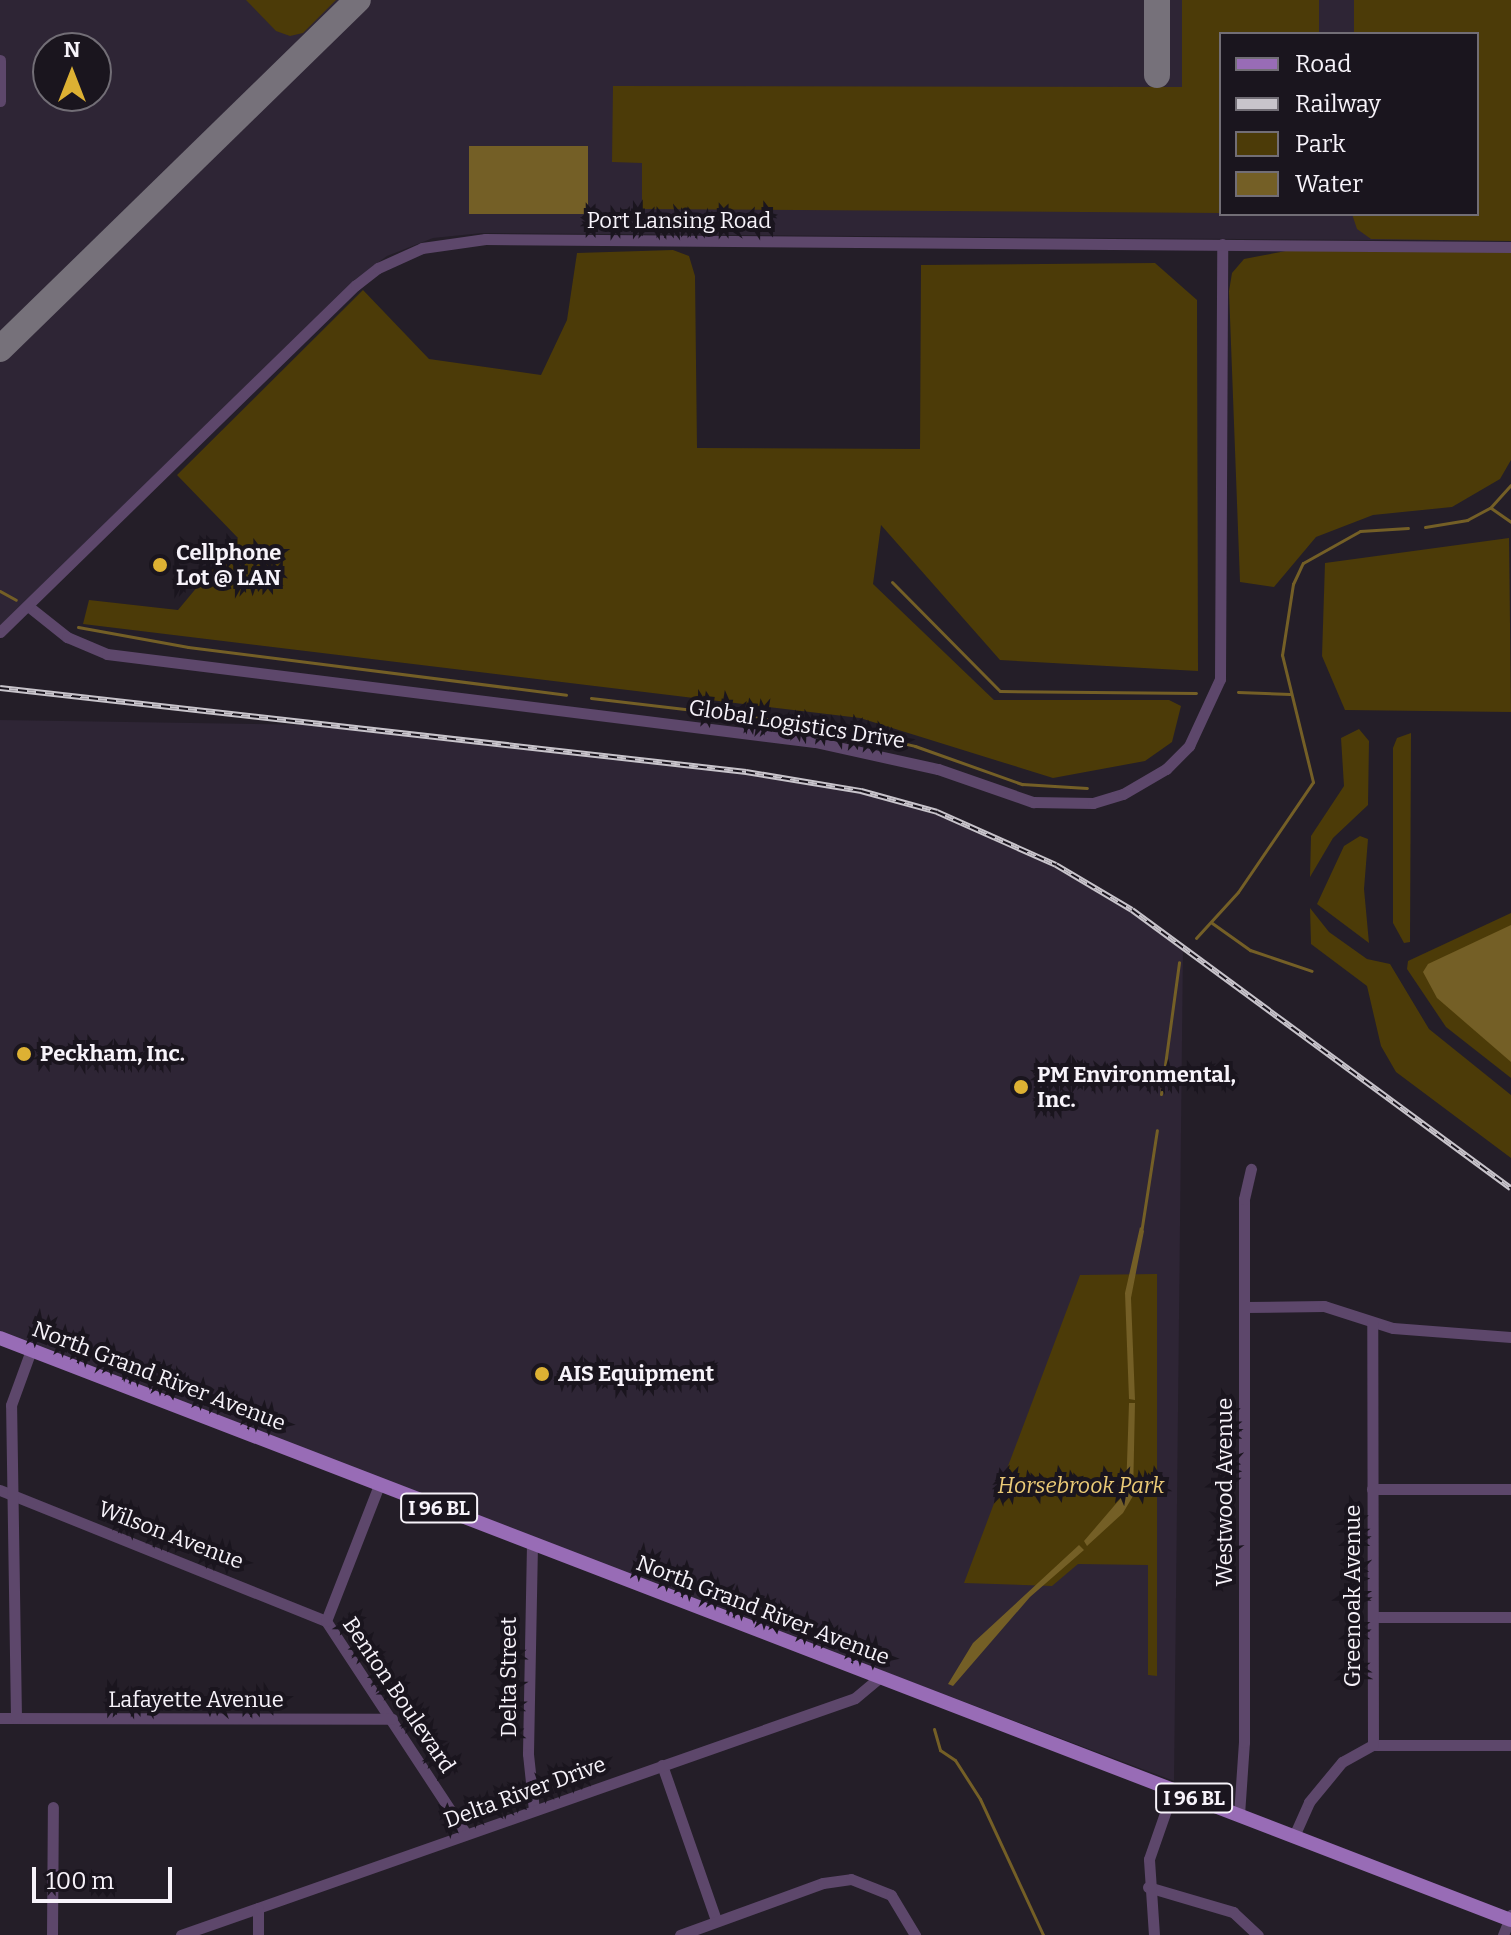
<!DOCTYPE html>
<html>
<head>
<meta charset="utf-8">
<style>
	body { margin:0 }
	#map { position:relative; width:1511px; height:1935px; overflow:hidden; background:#241e28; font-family:Bitter,serif }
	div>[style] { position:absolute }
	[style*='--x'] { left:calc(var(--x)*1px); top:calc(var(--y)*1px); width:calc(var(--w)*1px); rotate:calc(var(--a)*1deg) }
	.built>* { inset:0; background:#2e2535 }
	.green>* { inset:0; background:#4c3b08 }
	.water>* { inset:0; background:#745f26; transform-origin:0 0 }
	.stream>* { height:3px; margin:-1.5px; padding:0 1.5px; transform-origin:1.5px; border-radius:1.5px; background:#745f26 }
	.taxiway>* { height:26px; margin:-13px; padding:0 13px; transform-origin:13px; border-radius:13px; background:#76717a }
	.minor>* { height:11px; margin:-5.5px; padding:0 5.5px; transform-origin:5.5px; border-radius:5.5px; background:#5d476b }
	.major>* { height:14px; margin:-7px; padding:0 7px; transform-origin:7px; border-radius:7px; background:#986cb6 }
	.rail>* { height:6px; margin-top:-3px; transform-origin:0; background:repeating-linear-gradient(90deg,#1a151e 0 9px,#c8c4cb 0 18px); box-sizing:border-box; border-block:2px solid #c8c4cb }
	.dots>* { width:22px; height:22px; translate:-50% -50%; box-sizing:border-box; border:4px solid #1a151e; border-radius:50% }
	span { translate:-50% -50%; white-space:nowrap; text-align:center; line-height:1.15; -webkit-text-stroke:8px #1a151e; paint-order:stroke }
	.shield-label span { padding:2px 6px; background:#1a151e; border:2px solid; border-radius:6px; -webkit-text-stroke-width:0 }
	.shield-label { font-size:20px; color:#f7f3fa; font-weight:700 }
	.street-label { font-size:22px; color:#f7f3fa }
	.poi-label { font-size:22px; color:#f7f3fa; font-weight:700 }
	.left { translate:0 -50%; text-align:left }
	.park-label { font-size:22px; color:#ebca77; font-style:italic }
	.legend { position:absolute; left:1219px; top:32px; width:260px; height:184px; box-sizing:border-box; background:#1a151e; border:2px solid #726e76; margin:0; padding:10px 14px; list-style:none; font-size:24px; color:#f7f3fa }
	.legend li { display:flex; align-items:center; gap:16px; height:40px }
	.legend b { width:40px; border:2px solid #726e76 }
	.north { position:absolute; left:32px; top:32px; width:80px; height:80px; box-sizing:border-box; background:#1a151e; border:2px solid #726e76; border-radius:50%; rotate:0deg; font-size:22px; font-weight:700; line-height:32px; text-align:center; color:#f7f3fa }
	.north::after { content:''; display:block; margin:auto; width:28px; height:36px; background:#ddb133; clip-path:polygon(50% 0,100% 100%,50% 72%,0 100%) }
	.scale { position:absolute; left:32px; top:1867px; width:140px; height:36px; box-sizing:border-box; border:4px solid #f7f3fa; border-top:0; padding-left:10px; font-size:24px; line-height:28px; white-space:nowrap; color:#f7f3fa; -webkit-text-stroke:6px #1a151e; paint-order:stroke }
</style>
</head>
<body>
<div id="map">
	<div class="built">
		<i style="clip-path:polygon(evenodd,0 0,1511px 0,1511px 241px,482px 233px,433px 238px,387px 256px,353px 281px,0 626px,0 0,1221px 34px,1477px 34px,1477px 214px,1221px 214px,1221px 34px,0 0,48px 48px,96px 48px,96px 96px,48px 96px,48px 48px)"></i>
		<i style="clip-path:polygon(0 720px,325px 725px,746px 772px,861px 791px,990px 832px,1095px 888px,1183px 946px,1174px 1781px,0 1338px)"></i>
	</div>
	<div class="green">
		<i style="clip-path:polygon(246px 0,336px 0,303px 33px,290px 36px,276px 31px)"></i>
		<i style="clip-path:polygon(1182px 0,1319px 0,1319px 34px,1221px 34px,1221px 213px,642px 209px,642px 163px,612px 162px,613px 86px,1182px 87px)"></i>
		<i style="clip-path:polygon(1354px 0,1511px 0,1511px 241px,1371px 239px,1357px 229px,1352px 214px,1477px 214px,1477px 34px,1354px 34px)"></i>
		<i style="clip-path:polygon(673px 250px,689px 256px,695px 276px,697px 448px,920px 449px,921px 265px,1155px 263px,1197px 300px,1198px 671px,1000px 660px,881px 525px,873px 584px,994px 700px,1169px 700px,1181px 706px,1172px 742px,1145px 761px,1053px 778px,860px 718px,83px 624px,89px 600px,178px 610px,238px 538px,177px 475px,363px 290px,429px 359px,541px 375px,567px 320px,577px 253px)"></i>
		<i style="clip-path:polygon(1291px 250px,1511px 252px,1511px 460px,1500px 479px,1452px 507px,1373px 515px,1316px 537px,1274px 587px,1240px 582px,1229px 291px,1232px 273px,1244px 259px)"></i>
		<i style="clip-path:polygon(1509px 538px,1511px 712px,1345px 710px,1322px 656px,1325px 563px)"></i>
		<i style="clip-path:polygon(1359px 729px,1369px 741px,1368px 805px,1333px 838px,1310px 877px,1311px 836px,1344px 786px,1341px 738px)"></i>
		<i style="clip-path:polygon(1411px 733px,1410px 942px,1404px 943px,1393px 923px,1393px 748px,1397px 738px)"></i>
		<i style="clip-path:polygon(1360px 836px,1368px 839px,1364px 889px,1369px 943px,1317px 904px,1344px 846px)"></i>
		<i style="clip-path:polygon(1310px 908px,1329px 932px,1367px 959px,1390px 964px,1429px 1029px,1511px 1095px,1511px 1158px,1396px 1072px,1381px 1046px,1367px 986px,1311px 944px)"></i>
		<i style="clip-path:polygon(1511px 913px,1511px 1078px,1446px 1027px,1407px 969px,1408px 961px)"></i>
		<i style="clip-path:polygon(1157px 1274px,1157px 1676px,1148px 1675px,1148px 1565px,1078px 1564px,1052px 1586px,964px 1583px,1080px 1275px)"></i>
	</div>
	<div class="water">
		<i style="left:469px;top:146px;width:119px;height:68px"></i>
		<i style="clip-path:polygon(1511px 925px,1511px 1062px,1437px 998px,1423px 972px,1428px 964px)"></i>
		<i style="clip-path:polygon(1140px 1227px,1144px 1231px,1131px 1298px,1135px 1400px,1129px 1399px,1125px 1293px)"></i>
		<i style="clip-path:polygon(1129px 1403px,1135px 1403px,1133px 1496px,1123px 1513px,1087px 1546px,1084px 1541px,1126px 1492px)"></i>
		<i style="clip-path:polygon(1079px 1545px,1084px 1550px,1030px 1597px,953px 1686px,948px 1684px,973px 1643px)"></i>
	</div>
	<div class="stream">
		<i style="--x:1491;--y:508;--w:24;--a:35"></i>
		<i style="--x:1425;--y:527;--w:43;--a:-9.5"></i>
		<i style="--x:1467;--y:520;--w:26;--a:-28"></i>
		<i style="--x:1490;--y:508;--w:31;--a:-48"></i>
		<i style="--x:892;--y:582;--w:153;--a:45.3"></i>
		<i style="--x:1000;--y:691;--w:196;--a:0.6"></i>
		<i style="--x:0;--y:591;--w:18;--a:29"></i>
		<i style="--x:78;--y:627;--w:112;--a:10.3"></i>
		<i style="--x:188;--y:647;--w:381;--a:7.2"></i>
		<i style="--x:1238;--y:692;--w:52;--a:2.2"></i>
		<i style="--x:591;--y:698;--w:239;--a:6.7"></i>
		<i style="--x:828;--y:726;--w:89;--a:12.9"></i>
		<i style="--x:915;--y:746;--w:114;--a:19.6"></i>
		<i style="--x:1022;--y:784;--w:65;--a:3.5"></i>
		<i style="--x:1212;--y:923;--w:47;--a:35.4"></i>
		<i style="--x:1250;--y:950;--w:65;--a:18.7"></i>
		<i style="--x:1196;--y:938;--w:62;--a:-47.6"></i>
		<i style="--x:1238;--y:892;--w:133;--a:-55.7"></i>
		<i style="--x:1313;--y:782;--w:131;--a:-103.7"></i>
		<i style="--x:1282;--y:655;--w:72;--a:-81.2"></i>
		<i style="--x:1293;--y:584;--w:23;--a:-65"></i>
		<i style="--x:1303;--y:563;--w:65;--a:-29.3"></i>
		<i style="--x:1360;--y:531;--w:48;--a:-3.6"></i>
		<i style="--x:1161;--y:1094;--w:133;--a:-82.2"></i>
		<i style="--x:1141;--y:1233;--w:104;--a:-81.2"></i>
		<i style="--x:934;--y:1729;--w:22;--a:74"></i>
		<i style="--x:940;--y:1750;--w:18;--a:34"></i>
		<i style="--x:955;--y:1760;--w:46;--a:57.3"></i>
		<i style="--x:980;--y:1799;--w:150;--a:65.1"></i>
	</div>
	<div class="taxiway">
		<i style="--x:1157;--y:75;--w:75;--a:-90"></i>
		<i style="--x:0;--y:349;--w:500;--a:-44.3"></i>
	</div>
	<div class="minor">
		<i style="--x:0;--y:60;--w:41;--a:90"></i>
		<i style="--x:28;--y:606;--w:50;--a:38.5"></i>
		<i style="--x:67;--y:637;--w:43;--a:23"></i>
		<i style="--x:107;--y:654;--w:713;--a:7.09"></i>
		<i style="--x:815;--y:742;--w:126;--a:12.4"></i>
		<i style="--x:938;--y:769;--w:101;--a:19.2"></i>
		<i style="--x:1033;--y:802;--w:60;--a:1"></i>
		<i style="--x:1093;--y:803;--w:31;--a:-17"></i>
		<i style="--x:1123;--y:794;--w:50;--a:-30.2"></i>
		<i style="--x:1166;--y:769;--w:33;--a:-45"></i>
		<i style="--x:1189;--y:746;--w:74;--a:-65.2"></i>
		<i style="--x:1220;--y:679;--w:435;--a:-89.7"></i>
		<i style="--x:0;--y:632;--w:497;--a:-44.3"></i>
		<i style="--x:356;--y:285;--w:28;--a:-38"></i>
		<i style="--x:378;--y:268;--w:48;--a:-24.4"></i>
		<i style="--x:422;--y:248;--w:64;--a:-8.1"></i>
		<i style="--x:485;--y:239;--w:1026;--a:0.45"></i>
		<i style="--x:1245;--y:1307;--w:79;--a:-0.7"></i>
		<i style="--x:1324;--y:1306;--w:72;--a:17.7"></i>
		<i style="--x:1393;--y:1328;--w:118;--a:4.4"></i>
		<i style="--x:1372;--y:1489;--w:139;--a:0"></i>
		<i style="--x:0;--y:1490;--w:351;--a:21.9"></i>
		<i style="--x:326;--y:1621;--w:255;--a:56.7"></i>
		<i style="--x:532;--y:1544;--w:210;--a:91.1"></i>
		<i style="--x:528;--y:1754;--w:56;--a:83.9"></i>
		<i style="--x:1373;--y:1617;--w:138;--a:0"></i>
		<i style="--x:326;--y:1621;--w:146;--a:-68.7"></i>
		<i style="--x:0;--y:1718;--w:392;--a:0.1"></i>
		<i style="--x:16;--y:1718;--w:313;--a:-90.9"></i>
		<i style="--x:11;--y:1405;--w:59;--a:-70"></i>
		<i style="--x:1373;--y:1745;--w:138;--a:0"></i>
		<i style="--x:662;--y:1765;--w:164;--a:70.8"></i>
		<i style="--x:1239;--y:1815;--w:73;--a:-86.1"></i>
		<i style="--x:1244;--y:1742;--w:543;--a:-90"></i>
		<i style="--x:1244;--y:1199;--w:31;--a:-77"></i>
		<i style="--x:1294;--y:1836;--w:37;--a:-66"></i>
		<i style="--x:1309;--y:1802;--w:52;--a:-50.5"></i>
		<i style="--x:1342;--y:1762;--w:35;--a:-29"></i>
		<i style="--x:1373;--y:1745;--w:423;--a:-90.1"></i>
		<i style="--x:1148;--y:1887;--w:89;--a:16.4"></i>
		<i style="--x:1233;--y:1912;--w:34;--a:43"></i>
		<i style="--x:52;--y:1935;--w:128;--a:-89.6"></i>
		<i style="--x:181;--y:1935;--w:714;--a:-19.37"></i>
		<i style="--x:855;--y:1698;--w:30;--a:-40"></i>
		<i style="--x:258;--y:1935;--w:27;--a:-90"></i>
		<i style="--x:680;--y:1935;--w:152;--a:-20"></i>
		<i style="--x:823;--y:1883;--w:28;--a:-8"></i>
		<i style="--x:851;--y:1879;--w:43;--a:21.8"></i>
		<i style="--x:891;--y:1895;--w:47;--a:59"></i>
		<i style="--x:1154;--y:1935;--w:76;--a:-93.8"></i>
		<i style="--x:1149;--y:1859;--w:73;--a:-70.8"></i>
		<i style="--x:1503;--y:1935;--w:22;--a:-68"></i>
	</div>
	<div class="major">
		<i style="--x:0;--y:1338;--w:1619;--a:21.07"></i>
	</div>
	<div class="rail">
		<i style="--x:0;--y:688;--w:751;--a:6.42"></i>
		<i style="--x:746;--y:772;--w:117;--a:9.4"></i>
		<i style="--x:861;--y:791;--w:79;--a:15.4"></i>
		<i style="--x:937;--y:812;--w:130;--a:24"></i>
		<i style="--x:1056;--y:865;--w:88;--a:30.6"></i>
		<i style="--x:1132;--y:910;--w:470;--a:36.3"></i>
	</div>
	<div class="dots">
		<i style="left:160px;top:565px;background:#ddb133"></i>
		<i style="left:24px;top:1054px;background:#ddb133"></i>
		<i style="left:1021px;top:1087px;background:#ddb133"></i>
		<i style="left:542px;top:1374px;background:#ddb133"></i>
	</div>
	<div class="shield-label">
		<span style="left:439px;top:1508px">I 96 BL</span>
		<span style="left:1194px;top:1798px">I 96 BL</span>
	</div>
	<div class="street-label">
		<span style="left:679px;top:221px">Port Lansing Road</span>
		<span style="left:797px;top:724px;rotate:9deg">Global Logistics Drive</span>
		<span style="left:159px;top:1376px;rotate:21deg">North Grand River Avenue</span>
		<span style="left:1225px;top:1492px;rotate:-90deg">Westwood Avenue</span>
		<span style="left:171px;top:1535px;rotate:21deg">Wilson Avenue</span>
		<span style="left:1353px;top:1596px;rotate:-90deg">Greenoak Avenue</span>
		<span style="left:763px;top:1610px;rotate:21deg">North Grand River Avenue</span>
		<span style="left:509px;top:1677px;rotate:-90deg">Delta Street</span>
		<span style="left:399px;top:1695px;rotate:56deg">Benton Boulevard</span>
		<span style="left:196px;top:1700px">Lafayette Avenue</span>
		<span style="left:525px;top:1792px;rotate:-20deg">Delta River Drive</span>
	</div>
	<div class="poi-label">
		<span class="left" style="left:176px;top:565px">Cellphone<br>Lot @ LAN</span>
		<span class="left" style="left:40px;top:1054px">Peckham, Inc.</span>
		<span class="left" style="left:1037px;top:1087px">PM Environmental,<br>Inc.</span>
		<span class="left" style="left:558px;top:1374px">AIS Equipment</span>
	</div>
	<div class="park-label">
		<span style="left:1081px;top:1486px">Horsebrook Park</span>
	</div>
	<ul class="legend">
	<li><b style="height:10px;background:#986cb6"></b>Road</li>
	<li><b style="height:10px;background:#c8c4cb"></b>Railway</li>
	<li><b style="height:22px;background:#4c3b08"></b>Park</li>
	<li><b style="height:22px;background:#745f26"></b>Water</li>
	</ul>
	<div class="north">N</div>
	<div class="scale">100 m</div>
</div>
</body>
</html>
